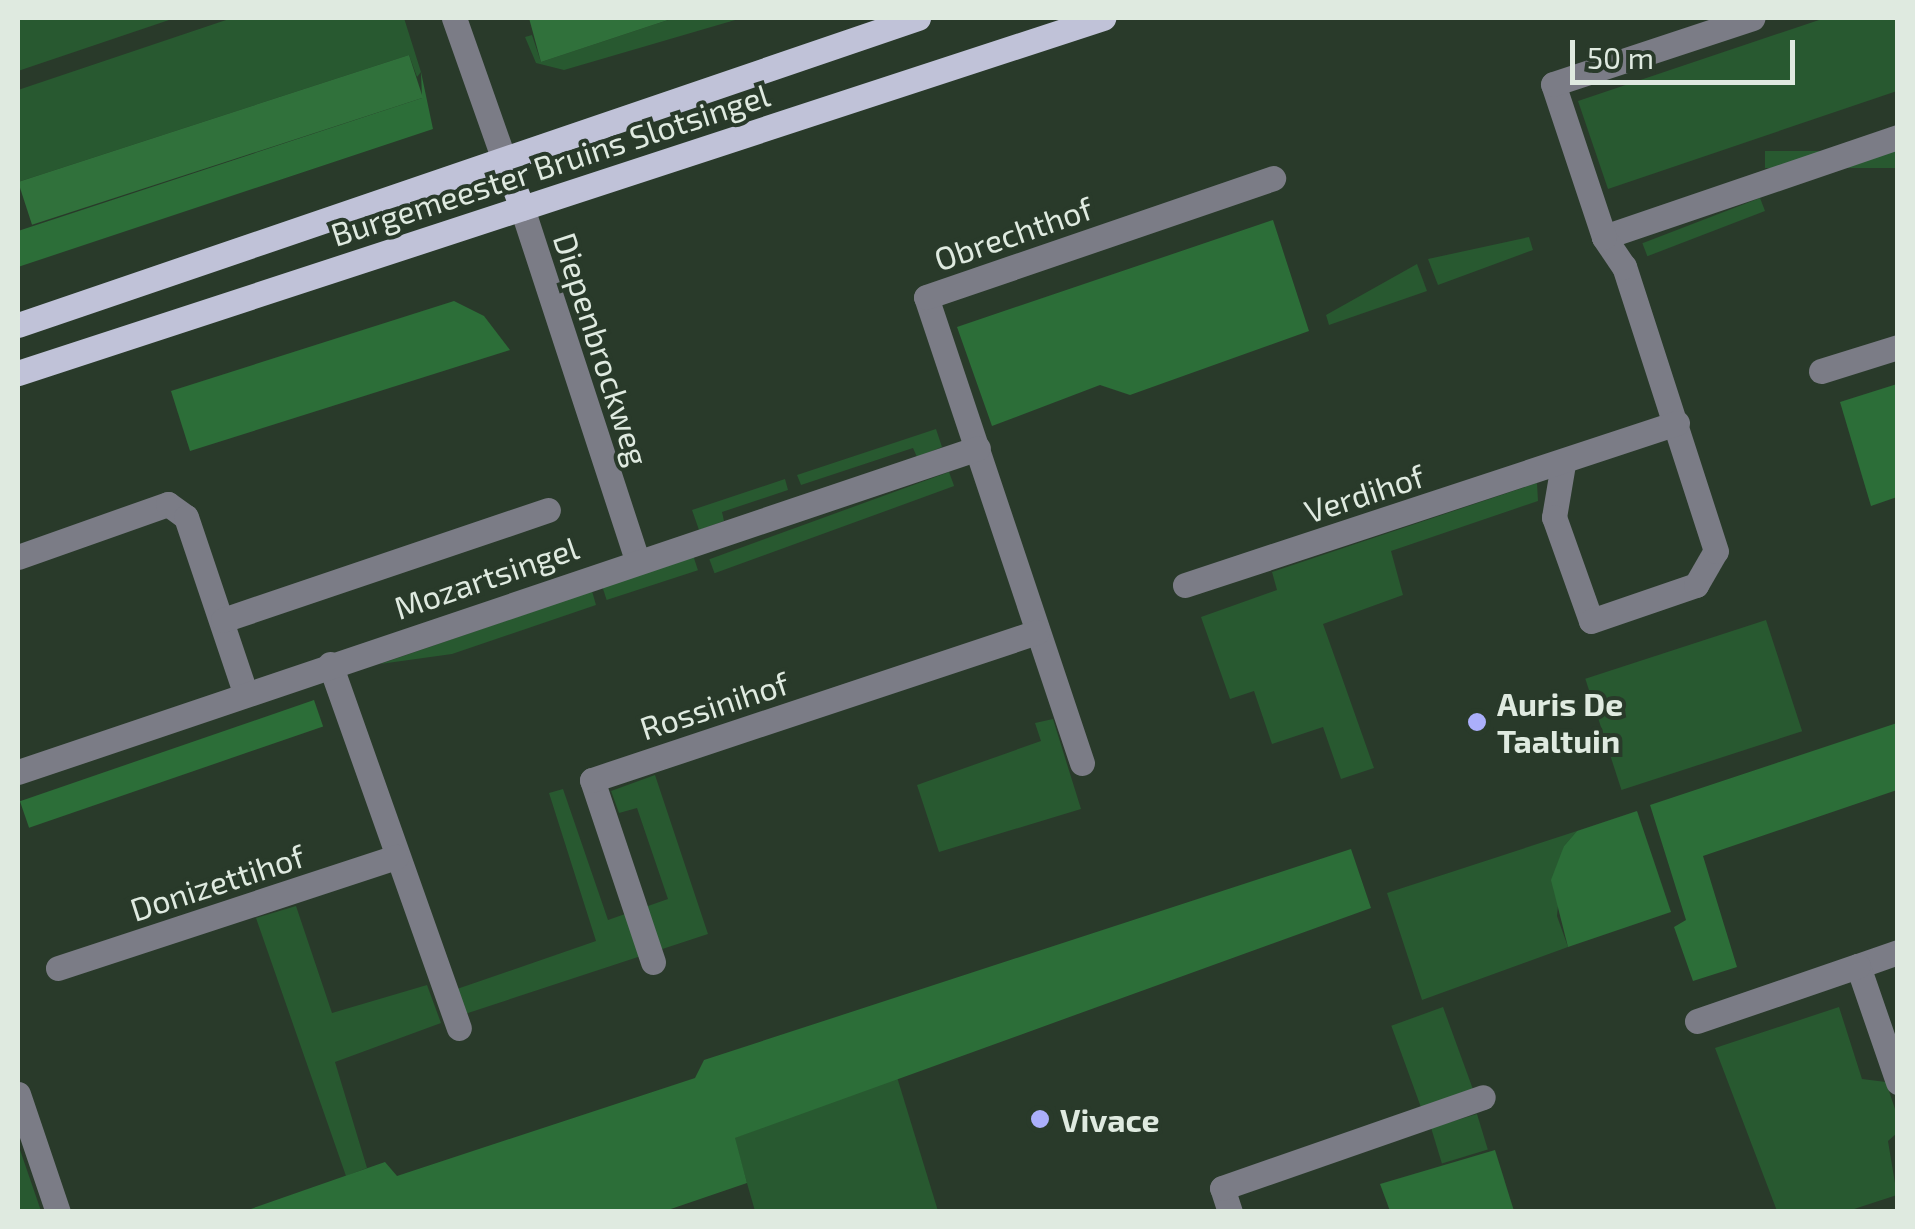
<!DOCTYPE html>
<html>
<head>
<meta charset="utf-8">
<style>
	body { margin:0 }
	#map { position:relative; width:1915px; height:1229px; overflow:hidden; background:#293a2a; font-family:"Exo 2",sans-serif }
	div>[style] { position:absolute }
	[style*='--x'] { left:calc(var(--x)*1px); top:calc(var(--y)*1px); width:calc(var(--w)*1px); rotate:calc(var(--a)*1deg) }
	.green>* { inset:0; background:#285930; transform-origin:0 0 }
	.forest>* { inset:0; background:#2c6e38; transform-origin:0 0 }
	.water>* { inset:0; background:#30713b; transform-origin:0 0 }
	.minor>* { height:25px; margin:-12.5px; padding:0 12.5px; transform-origin:12.5px; border-radius:12.5px; background:#7b7c86 }
	.major>* { height:25px; margin:-12.5px; padding:0 12.5px; transform-origin:12.5px; border-radius:12.5px; background:#c0c2d8 }
	.dots>* { width:28px; height:28px; translate:-50% -50%; box-sizing:border-box; border:5px solid #293a2a; border-radius:50% }
	span { translate:-50% -50%; white-space:nowrap; text-align:center; line-height:1.15; -webkit-text-stroke:8px #293a2a; paint-order:stroke }
	.street-label { font-size:32px; color:#dfeae0 }
	.poi-label { font-size:32px; color:#dfeae0; font-weight:700 }
	.left { translate:0 -50%; text-align:left }
	.frame { position:absolute; inset:0; border:20px solid #dfeae0; pointer-events:none }
	.scale { position:absolute; left:1570px; top:40px; width:225px; height:45px; box-sizing:border-box; border:5px solid #dfeae0; border-top:0; padding-left:12px; font-size:30px; line-height:35px; white-space:nowrap; color:#dfeae0; -webkit-text-stroke:8px #293a2a; paint-order:stroke }
</style>
</head>
<body>
<div id="map">
	<div class="green">
		<i style="clip-path:polygon(18px 18px,175px 18px,18px 71px)"></i>
		<i style="clip-path:polygon(232px 18px,404px 18px,421px 72px,417px 77px,409px 55px,18px 182px,18px 90px)"></i>
		<i style="clip-path:polygon(674px 18px,742px 18px,564px 70px,536px 63px,525px 37px,532px 35px,541px 62px)"></i>
		<i style="clip-path:polygon(1825px 18px,1897px 18px,1897px 91px,1608px 189px,1578px 101px)"></i>
		<i style="left:1897px;top:151px;width:17px;height:132px;rotate:90deg"></i>
		<i style="left:1760px;top:198px;width:14px;height:126px;rotate:69deg"></i>
		<i style="clip-path:polygon(1529px 237px,1533px 250px,1438px 285px,1428px 259px)"></i>
		<i style="clip-path:polygon(1417px 264px,1427px 291px,1329px 325px,1326px 315px)"></i>
		<i style="clip-path:polygon(936px 429px,942px 447px,917px 457px,913px 448px,801px 485px,797px 475px)"></i>
		<i style="left:949px;top:472px;width:15px;height:255px;rotate:70deg"></i>
		<i style="clip-path:polygon(785px 479px,788px 490px,722px 512px,724px 521px,699px 530px,692px 510px)"></i>
		<i style="clip-path:polygon(1537px 483px,1538px 501px,1391px 551px,1403px 595px,1323px 624px,1374px 768px,1341px 779px,1323px 727px,1272px 744px,1254px 691px,1230px 699px,1201px 617px,1277px 590px,1272px 572px)"></i>
		<i style="left:693px;top:555px;width:16px;height:96px;rotate:72deg"></i>
		<i style="clip-path:polygon(592px 591px,596px 605px,452px 654px,380px 664px)"></i>
		<i style="left:1766px;top:620px;width:117px;height:190px;rotate:72deg"></i>
		<i style="clip-path:polygon(1053px 719px,1081px 809px,939px 852px,917px 785px,1041px 741px,1035px 723px)"></i>
		<i style="clip-path:polygon(655px 775px,708px 934px,465px 1014px,457px 989px,596px 941px,549px 793px,563px 789px,608px 920px,668px 899px,637px 808px,619px 813px,611px 791px)"></i>
		<i style="clip-path:polygon(1577px 831px,1564px 846px,1557px 916px,1568px 947px,1422px 1000px,1387px 893px)"></i>
		<i style="clip-path:polygon(296px 906px,332px 1013px,427px 985px,441px 1023px,335px 1062px,367px 1168px,346px 1176px,256px 918px)"></i>
		<i style="left:1443px;top:1007px;width:91px;height:55px;rotate:70deg"></i>
		<i style="clip-path:polygon(1839px 1007px,1862px 1079px,1886px 1082px,1897px 1115px,1897px 1133px,1888px 1141px,1897px 1195px,1848px 1211px,1777px 1211px,1715px 1048px)"></i>
		<i style="clip-path:polygon(897px 1077px,938px 1211px,755px 1211px,734px 1138px)"></i>
		<i style="left:1477px;top:1114px;width:37px;height:48px;rotate:73deg"></i>
		<i style="clip-path:polygon(18px 1144px,41px 1211px,18px 1211px)"></i>
	</div>
	<div class="forest">
		<i style="clip-path:polygon(421px 72px,433px 129px,18px 267px,18px 231px,422px 98px)"></i>
		<i style="clip-path:polygon(1273px 220px,1309px 331px,1130px 395px,1100px 385px,992px 426px,957px 327px)"></i>
		<i style="clip-path:polygon(454px 301px,484px 316px,510px 350px,190px 451px,171px 391px)"></i>
		<i style="clip-path:polygon(1897px 384px,1897px 497px,1871px 506px,1840px 402px)"></i>
		<i style="left:314px;top:700px;width:28px;height:311px;rotate:71deg"></i>
		<i style="clip-path:polygon(1897px 723px,1897px 790px,1703px 856px,1737px 967px,1693px 981px,1674px 927px,1686px 920px,1650px 805px)"></i>
		<i style="clip-path:polygon(1637px 811px,1671px 912px,1568px 947px,1551px 880px,1564px 846px,1577px 831px)"></i>
		<i style="clip-path:polygon(1351px 849px,1371px 908px,735px 1138px,747px 1183px,665px 1211px,245px 1211px,385px 1162px,397px 1176px,695px 1078px,704px 1060px)"></i>
		<i style="clip-path:polygon(1495px 1150px,1514px 1211px,1390px 1211px,1380px 1184px)"></i>
	</div>
	<div class="water">
		<i style="clip-path:polygon(529px 18px,674px 18px,541px 62px)"></i>
		<i style="left:409px;top:55px;width:45px;height:411px;rotate:72deg"></i>
	</div>
	<div class="minor">
		<i style="--x:454;--y:18;--w:151;--a:70.6"></i>
		<i style="--x:522;--y:208;--w:369;--a:71.9"></i>
		<i style="--x:1604;--y:237;--w:311;--a:-18.8"></i>
		<i style="--x:1821;--y:371;--w:81;--a:-17.3"></i>
		<i style="--x:1563;--y:464;--w:54;--a:99.6"></i>
		<i style="--x:1554;--y:517;--w:110;--a:70.4"></i>
		<i style="--x:1591;--y:621;--w:111;--a:-18.9"></i>
		<i style="--x:1696;--y:585;--w:39;--a:-60"></i>
		<i style="--x:1716;--y:551;--w:299;--a:-107.9"></i>
		<i style="--x:1624;--y:267;--w:36;--a:-124"></i>
		<i style="--x:1604;--y:237;--w:161;--a:-108.4"></i>
		<i style="--x:1553;--y:84;--w:210;--a:-18.3"></i>
		<i style="--x:18;--y:557;--w:159;--a:-19.5"></i>
		<i style="--x:168;--y:504;--w:22;--a:36"></i>
		<i style="--x:186;--y:517;--w:185;--a:71.4"></i>
		<i style="--x:1185;--y:585;--w:518;--a:-18.23"></i>
		<i style="--x:223;--y:620;--w:343;--a:-18.7"></i>
		<i style="--x:330;--y:664;--w:386;--a:70.5"></i>
		<i style="--x:1082;--y:763;--w:491;--a:-108.5"></i>
		<i style="--x:926;--y:297;--w:367;--a:-18.9"></i>
		<i style="--x:18;--y:772;--w:1013;--a:-18.65"></i>
		<i style="--x:1898;--y:952;--w:42;--a:160.7"></i>
		<i style="--x:1858;--y:966;--w:123;--a:71"></i>
		<i style="--x:653;--y:962;--w:192;--a:-108.5"></i>
		<i style="--x:592;--y:780;--w:469;--a:-18.4"></i>
		<i style="--x:58;--y:968;--w:356;--a:-18.2"></i>
		<i style="--x:1697;--y:1021;--w:170;--a:-18.9"></i>
		<i style="--x:18;--y:1094;--w:125;--a:71.3"></i>
		<i style="--x:1230;--y:1212;--w:25;--a:-108"></i>
		<i style="--x:1222;--y:1188;--w:276;--a:-19.2"></i>
	</div>
	<div class="major">
		<i style="--x:504;--y:160;--w:51;--a:69.4"></i>
		<i style="--x:18;--y:325;--w:951;--a:-18.84"></i>
		<i style="--x:18;--y:373;--w:1142;--a:-18.12"></i>
	</div>
	<div class="dots">
		<i style="left:1477px;top:722px;background:#abaffb"></i>
		<i style="left:1040px;top:1119px;background:#abaffb"></i>
	</div>
	<div class="street-label">
		<span style="left:550px;top:164px;rotate:-18deg">Burgemeester Bruins Slotsingel</span>
		<span style="left:1013px;top:233px;rotate:-19deg">Obrechthof</span>
		<span style="left:602px;top:349px;rotate:72deg">Diepenbrockweg</span>
		<span style="left:1364px;top:493px;rotate:-18deg">Verdihof</span>
		<span style="left:486px;top:577px;rotate:-19deg">Mozartsingel</span>
		<span style="left:714px;top:705px;rotate:-18deg">Rossinihof</span>
		<span style="left:217px;top:882px;rotate:-18deg">Donizettihof</span>
	</div>
	<div class="poi-label">
		<span class="left" style="left:1497px;top:722px">Auris De<br>Taaltuin</span>
		<span class="left" style="left:1060px;top:1119px">Vivace</span>
	</div>
	<div class="frame"></div>
	<div class="scale">50 m</div>
</div>
</body>
</html>
